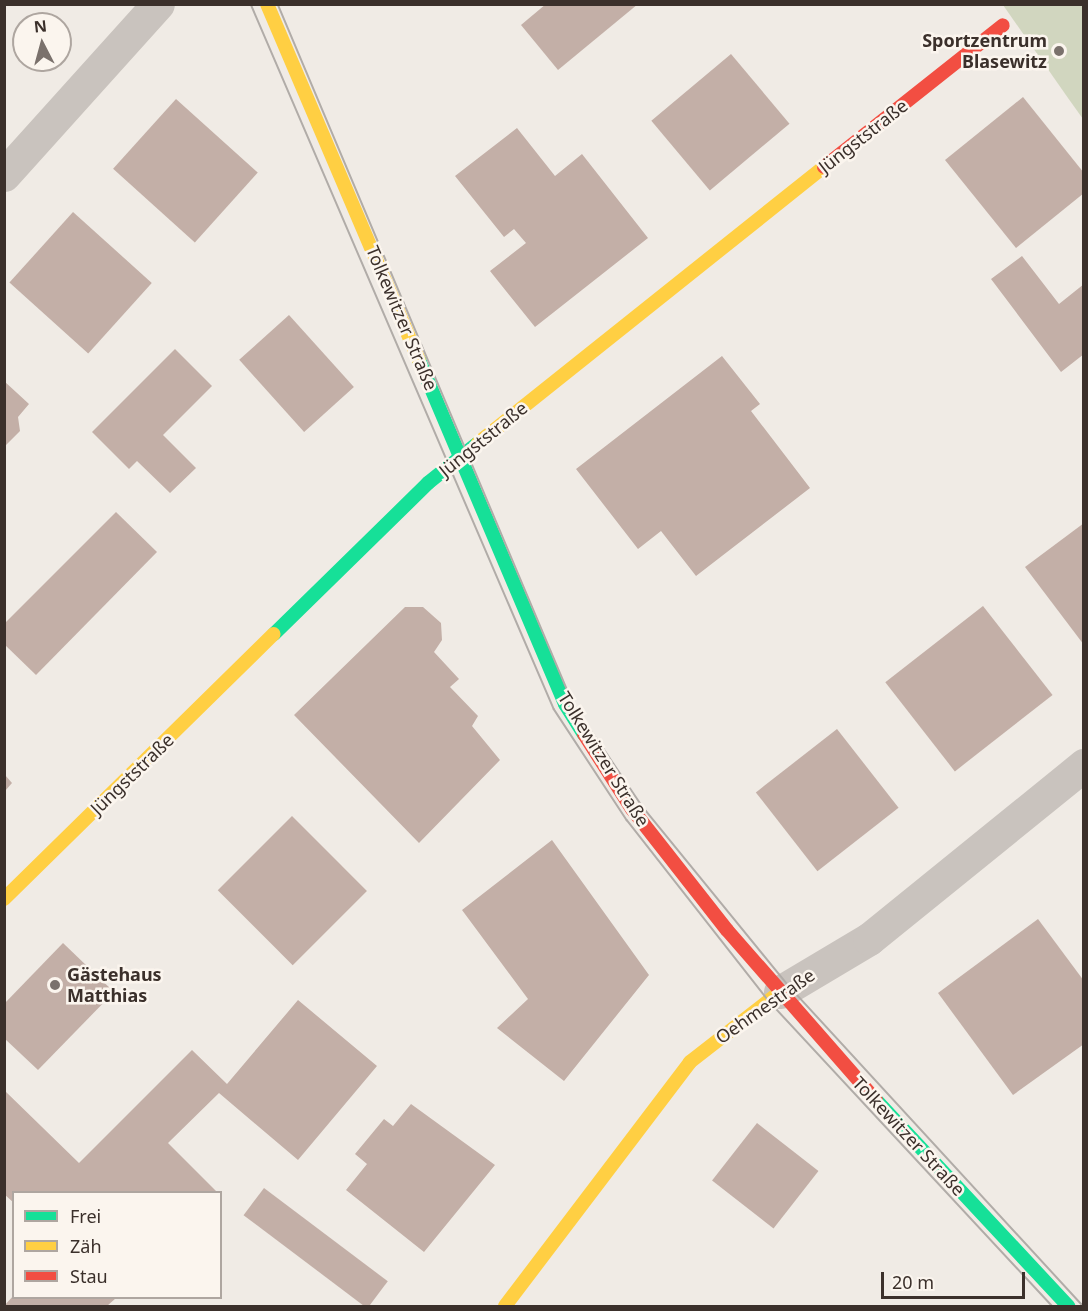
<!DOCTYPE html>
<html>
<head>
<meta charset="utf-8">
<style>
	body { margin:0 }
	#map { position:relative; width:1088px; height:1311px; overflow:hidden; background:#f0ebe5; font-family:"Noto Sans",sans-serif }
	div>[style] { position:absolute }
	[style*='--x'] { left:calc(var(--x)*1px); top:calc(var(--y)*1px); width:calc(var(--w)*1px); rotate:calc(var(--a)*1deg) }
	.green>* { inset:0; background:#d1d6bf }
	.building>* { inset:0; background:#c3afa7; transform-origin:0 0 }
	.street>* { height:33px; margin:-16.5px; padding:0 16.5px; transform-origin:16.5px; border-radius:16.5px; background:#c9c3be }
	.fast>* { height:14px; margin:-7px; padding:0 7px; transform-origin:7px; border-radius:7px; background:#16e098 }
	.slow>* { height:14px; margin:-7px; padding:0 7px; transform-origin:7px; border-radius:7px; background:#ffcf43 }
	.jam>* { height:14px; margin:-7px; padding:0 7px; transform-origin:7px; border-radius:7px; background:#f24e42 }
	.tram>* { height:1.5px; margin:-0.75px; padding:0 0.75px; transform-origin:0.75px; border-radius:0.75px; background:#b1aca8 }
	.dots>* { width:16px; height:16px; translate:-50% -50%; box-sizing:border-box; border:3px solid #fbf5ee; border-radius:50% }
	span { translate:-50% -50%; white-space:nowrap; text-align:center; line-height:1.15; -webkit-text-stroke:5px #fbf5ee; paint-order:stroke }
	.poi-label { font-size:18px; color:#3b302b; font-weight:700 }
	.right { translate:-100% -50%; text-align:right }
	.left { translate:0 -50%; text-align:left }
	.street-label { font-size:18px; color:#3b302b }
	.frame { position:absolute; inset:0; border:6px solid #3b302b; pointer-events:none }
	.legend { position:absolute; left:12px; top:1191px; width:210px; height:108px; box-sizing:border-box; background:#fbf5ee; border:2px solid #aea6a0; margin:0; padding:8px 10px; list-style:none; font-size:18px; color:#3b302b }
	.legend li { display:flex; align-items:center; gap:12px; height:30px }
	.legend b { width:30px; border:2px solid #aea6a0 }
	.north { position:absolute; left:12px; top:12px; width:60px; height:60px; box-sizing:border-box; background:#fbf5ee; border:2px solid #aea6a0; border-radius:50%; rotate:354deg; font-size:16px; font-weight:700; line-height:24px; text-align:center; color:#3b302b }
	.north::after { content:''; display:block; margin:auto; width:21px; height:27px; background:#7a716c; clip-path:polygon(50% 0,100% 100%,50% 72%,0 100%) }
	.scale { position:absolute; left:881px; top:1272px; width:144px; height:27px; box-sizing:border-box; border:3px solid #3b302b; border-top:0; padding-left:8px; font-size:18px; line-height:21px; white-space:nowrap; color:#3b302b; -webkit-text-stroke:4px #fbf5ee; paint-order:stroke }
</style>
</head>
<body>
<div id="map">
	<div class="green">
		<i style="clip-path:polygon(1003px 5px,1083px 5px,1083px 119px,1068px 98px)"></i>
	</div>
	<div class="building">
		<i style="clip-path:polygon(546px 4px,638px 4px,558px 70px,521px 25px)"></i>
		<i style="left:731px;top:54px;width:91px;height:104px;rotate:50deg"></i>
		<i style="clip-path:polygon(1023px 97px,1084px 173px,1084px 193px,1016px 248px,945px 160px)"></i>
		<i style="left:176px;top:99px;width:110px;height:94px;rotate:42deg"></i>
		<i style="clip-path:polygon(517px 128px,555px 176px,582px 154px,648px 238px,535px 327px,490px 271px,526px 243px,514px 229px,504px 237px,455px 176px)"></i>
		<i style="left:73px;top:212px;width:106px;height:95px;rotate:42deg"></i>
		<i style="clip-path:polygon(1022px 256px,1059px 304px,1084px 284px,1084px 354px,1061px 372px,991px 279px)"></i>
		<i style="left:289px;top:315px;width:97px;height:67px;rotate:48deg"></i>
		<i style="clip-path:polygon(175px 349px,212px 386px,163px 435px,196px 468px,170px 493px,137px 461px,129px 469px,92px 432px)"></i>
		<i style="clip-path:polygon(722px 356px,760px 404px,751px 411px,810px 488px,696px 576px,661px 531px,638px 549px,576px 469px)"></i>
		<i style="clip-path:polygon(4px 381px,29px 404px,18px 417px,20px 431px,6px 445px)"></i>
		<i style="clip-path:polygon(116px 512px,157px 552px,36px 675px,4px 644px,4px 624px)"></i>
		<i style="clip-path:polygon(1084px 523px,1084px 645px,1025px 567px)"></i>
		<i style="left:983px;top:606px;width:113px;height:124px;rotate:52deg"></i>
		<i style="clip-path:polygon(405px 607px,423px 607px,441px 623px,442px 640px,434px 652px,459px 679px,450px 687px,478px 716px,472px 726px,500px 760px,419px 843px,294px 715px)"></i>
		<i style="left:837px;top:729px;width:100px;height:103px;rotate:52deg"></i>
		<i style="clip-path:polygon(5px 775px,12px 783px,5px 791px)"></i>
		<i style="left:292px;top:816px;width:106px;height:105px;rotate:45deg"></i>
		<i style="clip-path:polygon(552px 840px,649px 975px,564px 1081px,497px 1028px,528px 999px,462px 910px)"></i>
		<i style="clip-path:polygon(1038px 919px,1084px 981px,1084px 1044px,1013px 1095px,938px 993px)"></i>
		<i style="clip-path:polygon(63px 943px,114px 992px,38px 1070px,4px 1038px,4px 1004px)"></i>
		<i style="clip-path:polygon(298px 1000px,377px 1066px,298px 1160px,219px 1093px,168px 1143px,217px 1192px,14px 1192px,14px 1203px,4px 1194px,4px 1090px,79px 1163px,192px 1050px,227px 1084px)"></i>
		<i style="clip-path:polygon(411px 1104px,495px 1165px,424px 1252px,346px 1190px,367px 1164px,355px 1154px,384px 1119px,393px 1126px)"></i>
		<i style="left:757px;top:1123px;width:78px;height:73px;rotate:38deg"></i>
		<i style="left:264px;top:1188px;width:155px;height:34px;rotate:37deg"></i>
		<i style="clip-path:polygon(14px 1295px,14px 1298px,116px 1298px,107px 1306px,4px 1306px)"></i>
	</div>
	<div class="street">
		<i style="--x:4;--y:175;--w:230;--a:-48"></i>
		<i style="--x:780;--y:992;--w:104;--a:-30.8"></i>
		<i style="--x:869;--y:939;--w:277;--a:-39"></i>
	</div>
	<div class="fast">
		<i style="--x:419;--y:360;--w:374;--a:67"></i>
		<i style="--x:565;--y:704;--w:36;--a:58"></i>
		<i style="--x:274;--y:634;--w:216;--a:-44.4"></i>
		<i style="--x:428;--y:483;--w:64;--a:-38.7"></i>
		<i style="--x:876;--y:1100;--w:282;--a:47"></i>
	</div>
	<div class="slow">
		<i style="--x:267;--y:4;--w:387;--a:66.9"></i>
		<i style="--x:478;--y:443;--w:443;--a:-38.6"></i>
		<i style="--x:4;--y:899;--w:378;--a:-44.5"></i>
		<i style="--x:505;--y:1306;--w:306;--a:-52.8"></i>
		<i style="--x:690;--y:1062;--w:114;--a:-37.9"></i>
	</div>
	<div class="jam">
		<i style="--x:824;--y:167;--w:228;--a:-38.4"></i>
		<i style="--x:584;--y:734;--w:89;--a:57.4"></i>
		<i style="--x:632;--y:809;--w:154;--a:51.9"></i>
		<i style="--x:727;--y:930;--w:226;--a:48.8"></i>
	</div>
	<div class="tram">
		<i style="--x:251;--y:4;--w:767;--a:66.74"></i>
		<i style="--x:554;--y:709;--w:133;--a:56.7"></i>
		<i style="--x:627;--y:820;--w:229;--a:51.9"></i>
		<i style="--x:768;--y:1000;--w:417;--a:47.1"></i>
		<i style="--x:278;--y:4;--w:759;--a:67.12"></i>
		<i style="--x:573;--y:703;--w:125;--a:56.1"></i>
		<i style="--x:643;--y:807;--w:231;--a:50.8"></i>
		<i style="--x:789;--y:986;--w:435;--a:47.4"></i>
	</div>
	<div class="dots">
		<i style="left:1059px;top:51px;background:#7a716c"></i>
		<i style="left:55px;top:985px;background:#7a716c"></i>
	</div>
	<div class="poi-label">
		<span class="right" style="left:1047px;top:51px">Sportzentrum<br>Blasewitz</span>
		<span class="left" style="left:67px;top:985px">Gästehaus<br>Matthias</span>
	</div>
	<div class="street-label">
		<span style="left:863px;top:136px;rotate:-38deg">Jüngststraße</span>
		<span style="left:402px;top:318px;rotate:67deg">Tolkewitzer Straße</span>
		<span style="left:483px;top:439px;rotate:-39deg">Jüngststraße</span>
		<span style="left:604px;top:759px;rotate:58deg">Tolkewitzer Straße</span>
		<span style="left:132px;top:774px;rotate:-44deg">Jüngststraße</span>
		<span style="left:765px;top:1006px;rotate:-35deg">Oehmestraße</span>
		<span style="left:909px;top:1136px;rotate:47deg">Tolkewitzer Straße</span>
	</div>
	<div class="frame"></div>
	<ul class="legend">
	<li><b style="height:8px;background:#16e098"></b>Frei</li>
	<li><b style="height:8px;background:#ffcf43"></b>Zäh</li>
	<li><b style="height:8px;background:#f24e42"></b>Stau</li>
	</ul>
	<div class="north">N</div>
	<div class="scale">20 m</div>
</div>
</body>
</html>
